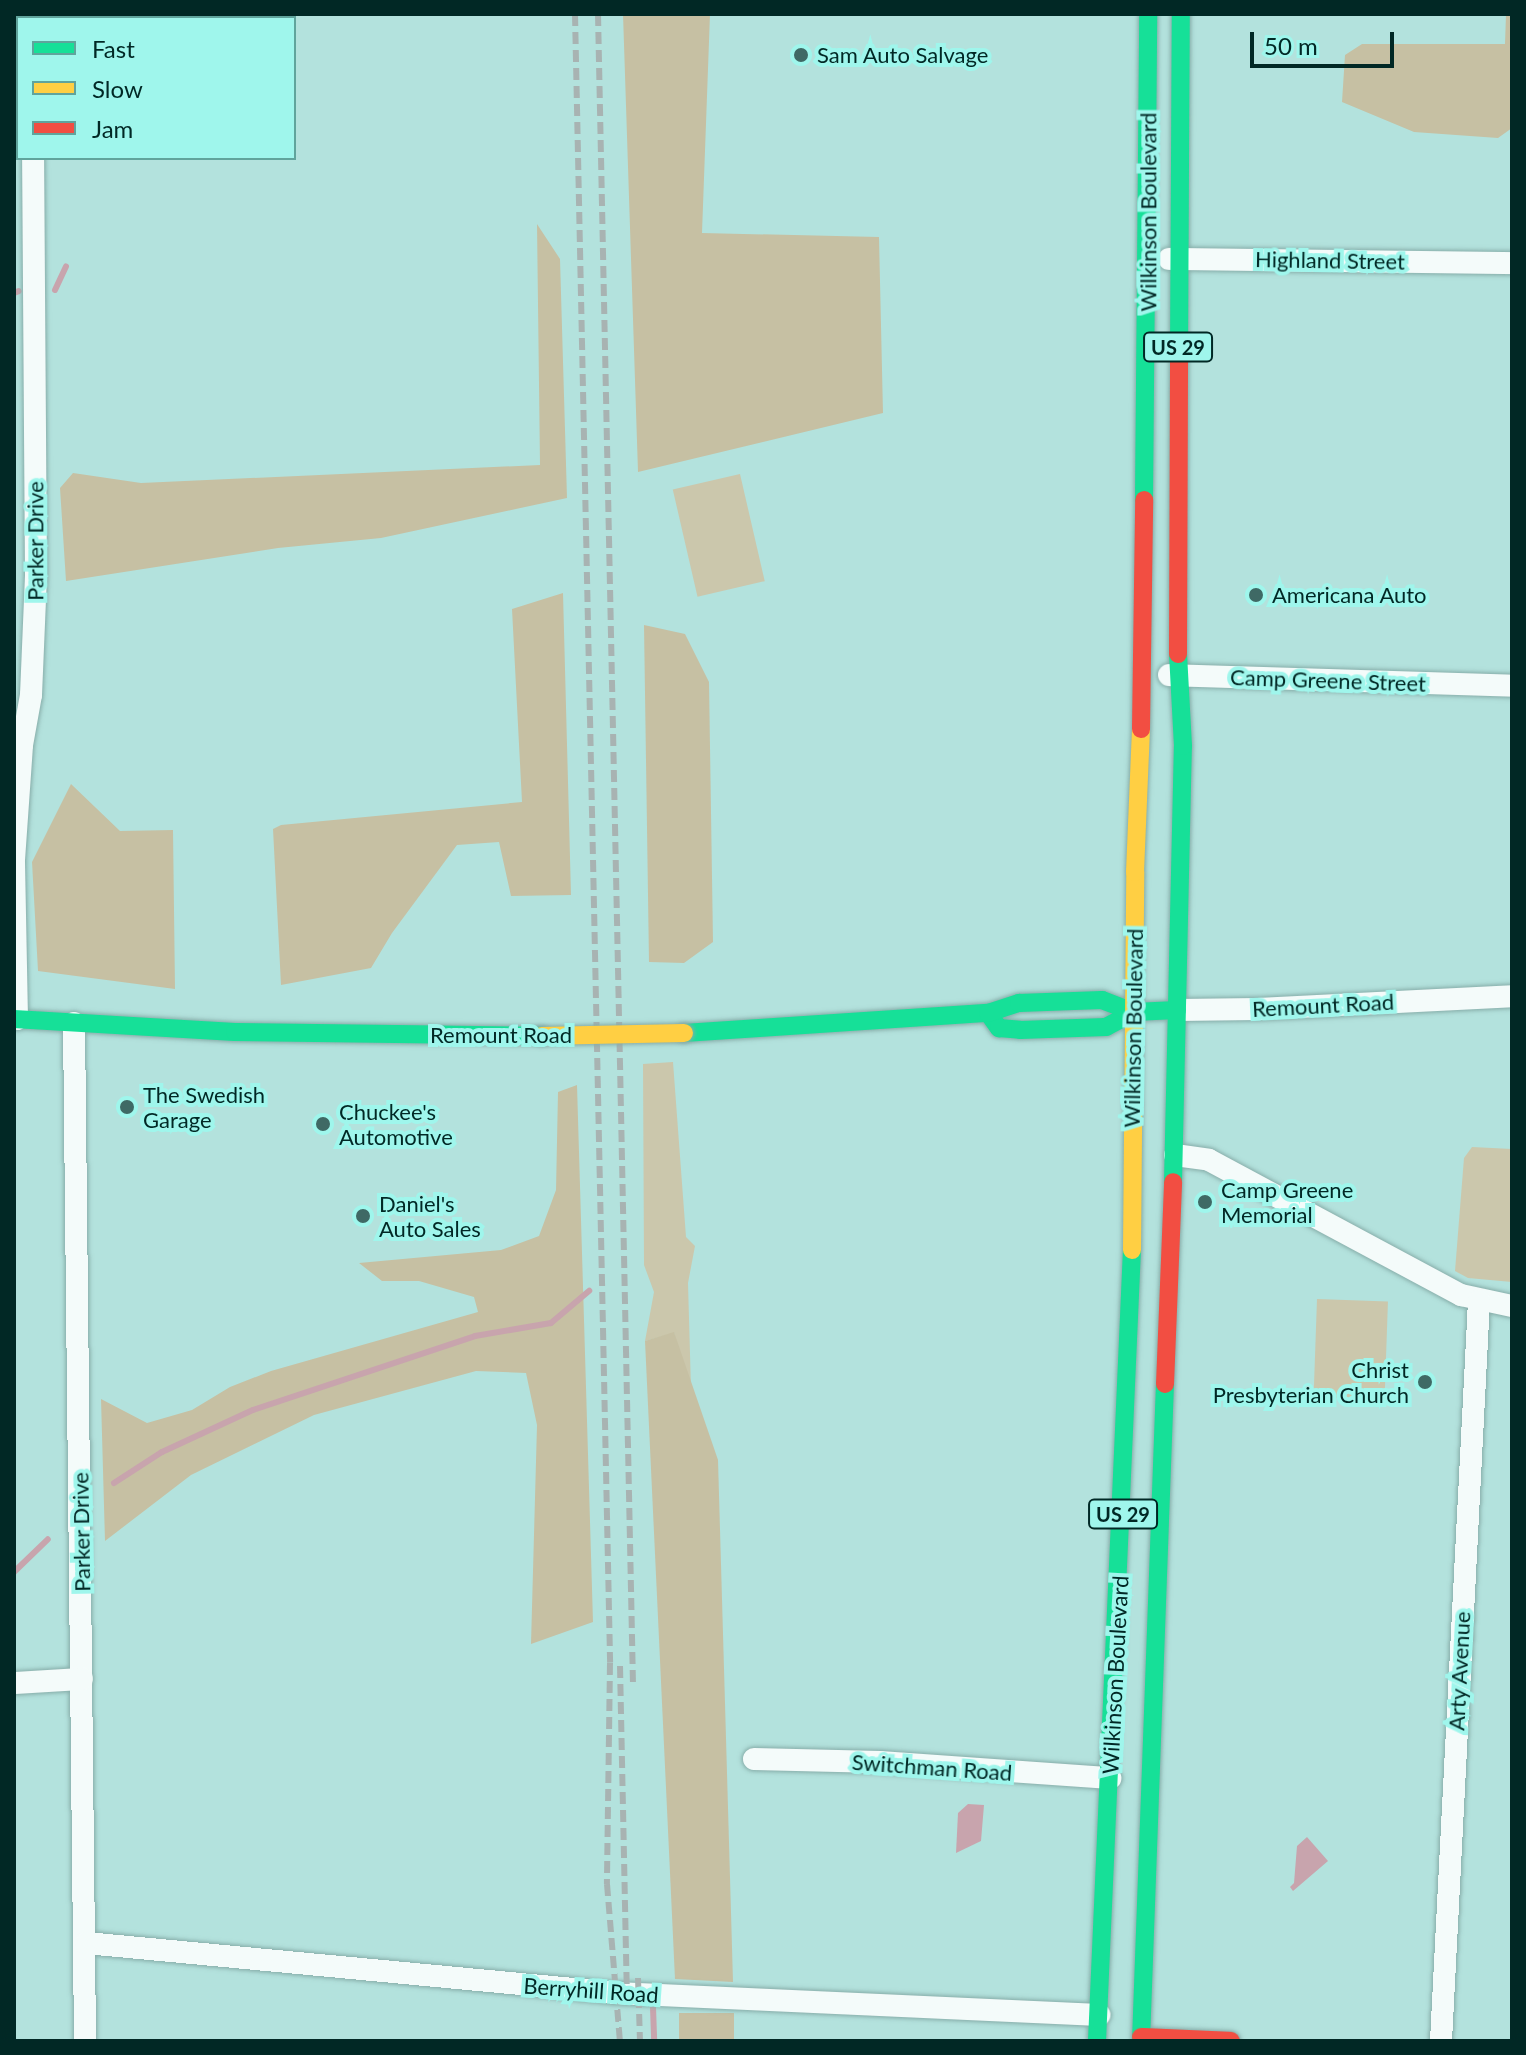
<!DOCTYPE html>
<html>
<head>
<meta charset="utf-8">
<style>
	body { margin:0 }
	#map { position:relative; width:1526px; height:2055px; overflow:hidden; background:#b3e2dd; font-family:Lato,sans-serif }
	div>[style] { position:absolute }
	[style*='--x'] { left:calc(var(--x)*1px); top:calc(var(--y)*1px); width:calc(var(--w)*1px); rotate:calc(var(--a)*1deg) }
	.green>* { inset:0; background:#cbc7ac; transform-origin:0 0 }
	.forest>* { inset:0; background:#c6c0a3; transform-origin:0 0 }
	.water>* { inset:0; background:#c8a4ad }
	.stream>* { height:6px; margin:-3px; padding:0 3px; transform-origin:3px; border-radius:3px; background:#c8a4ad }
	.roads { filter:drop-shadow(0 0 2px #87ada9) drop-shadow(0 0 2px #87ada9) }
	.street>* { height:22px; margin:-11px; padding:0 11px; transform-origin:11px; border-radius:11px; background:#f4fbfa }
	.fast>* { height:18px; margin:-9px; padding:0 9px; transform-origin:9px; border-radius:9px; background:#16e098 }
	.slow>* { height:18px; margin:-9px; padding:0 9px; transform-origin:9px; border-radius:9px; background:#ffcf43 }
	.jam>* { height:18px; margin:-9px; padding:0 9px; transform-origin:9px; border-radius:9px; background:#f24e42 }
	.rail>* { height:6px; margin-top:-3px; transform-origin:0; background:repeating-linear-gradient(90deg,#a8b3b2 0 12px,transparent 0 18px) }
	.bridges { filter:drop-shadow(0 0 2px #87ada9) drop-shadow(0 0 2px #87ada9) }
	.slow-bridge>* { height:18px; margin:-9px; padding:0 9px; transform-origin:9px; border-radius:9px; background:#ffcf43 }
	.dots>* { width:22px; height:22px; translate:-50% -50%; box-sizing:border-box; border:4px solid #9ff6ec; border-radius:50% }
	span { translate:-50% -50%; white-space:nowrap; text-align:center; line-height:1.15; -webkit-text-stroke:8px #9ff6ec; paint-order:stroke }
	.shield-label span { padding:2px 6px; background:#9ff6ec; border:2px solid; border-radius:6px; -webkit-text-stroke-width:0 }
	.shield-label { font-size:20px; color:#012825; font-weight:700 }
	.poi-label { font-size:22px; color:#012825 }
	.left { translate:0 -50%; text-align:left }
	.right { translate:-100% -50%; text-align:right }
	.street-label { font-size:22px; color:#012825 }
	.frame { position:absolute; inset:0; border:16px solid #012825; pointer-events:none }
	.legend { position:absolute; left:16px; top:16px; width:280px; height:144px; box-sizing:border-box; background:#9ff6ec; border:2px solid #60a49c; margin:0; padding:10px 14px; list-style:none; font-size:24px; color:#012825 }
	.legend li { display:flex; align-items:center; gap:16px; height:40px }
	.legend b { width:40px; border:2px solid #60a49c }
	.scale { position:absolute; left:1250px; top:32px; width:144px; height:36px; box-sizing:border-box; border:4px solid #012825; border-top:0; padding-left:10px; font-size:24px; line-height:28px; white-space:nowrap; color:#012825; -webkit-text-stroke:6px #9ff6ec; paint-order:stroke }
</style>
</head>
<body>
<div id="map">
	<div class="green">
		<i style="left:740px;top:474px;width:110px;height:69px;rotate:77deg"></i>
		<i style="clip-path:polygon(673px 1062px,686px 1237px,695px 1246px,688px 1283px,691px 1389px,674px 1333px,645px 1341px,654px 1292px,644px 1265px,643px 1064px)"></i>
		<i style="clip-path:polygon(1472px 1147px,1512px 1149px,1512px 1282px,1468px 1278px,1455px 1271px,1464px 1158px)"></i>
		<i style="left:1317px;top:1299px;width:71px;height:98px;rotate:2deg"></i>
	</div>
	<div class="forest">
		<i style="clip-path:polygon(623px 14px,710px 14px,702px 233px,879px 237px,883px 413px,638px 472px)"></i>
		<i style="clip-path:polygon(1506px 14px,1512px 14px,1512px 128px,1498px 138px,1414px 132px,1342px 102px,1345px 55px,1362px 44px,1505px 44px)"></i>
		<i style="clip-path:polygon(537px 224px,560px 259px,567px 498px,381px 538px,278px 548px,66px 581px,60px 488px,73px 473px,141px 483px,540px 465px)"></i>
		<i style="clip-path:polygon(563px 593px,571px 895px,511px 896px,499px 842px,457px 845px,392px 933px,371px 968px,281px 985px,273px 829px,281px 825px,522px 802px,512px 609px)"></i>
		<i style="clip-path:polygon(644px 625px,685px 634px,709px 682px,713px 942px,684px 963px,649px 962px)"></i>
		<i style="clip-path:polygon(71px 784px,120px 831px,173px 830px,175px 989px,38px 971px,32px 862px)"></i>
		<i style="clip-path:polygon(577px 1085px,593px 1622px,531px 1644px,537px 1425px,526px 1373px,476px 1371px,314px 1415px,191px 1475px,105px 1541px,101px 1399px,147px 1423px,192px 1410px,230px 1387px,271px 1371px,478px 1312px,474px 1297px,419px 1281px,382px 1281px,359px 1263px,501px 1250px,539px 1236px,556px 1190px,558px 1092px)"></i>
		<i style="clip-path:polygon(674px 1332px,718px 1460px,733px 1982px,675px 1979px,645px 1341px)"></i>
		<i style="left:679px;top:2013px;width:55px;height:28px"></i>
	</div>
	<div class="water">
		<i style="clip-path:polygon(968px 1804px,984px 1805px,981px 1841px,956px 1853px,958px 1813px)"></i>
		<i style="clip-path:polygon(1307px 1837px,1328px 1861px,1293px 1891px,1290px 1887px,1294px 1883px,1297px 1846px)"></i>
	</div>
	<div class="stream">
		<i style="--x:55;--y:290;--w:26;--a:-65"></i>
		<i style="--x:14;--y:293;--w:5;--a:-22"></i>
		<i style="--x:114;--y:1483;--w:57;--a:-32.9"></i>
		<i style="--x:162;--y:1452;--w:100;--a:-24.8"></i>
		<i style="--x:253;--y:1410;--w:234;--a:-18.4"></i>
		<i style="--x:475;--y:1336;--w:77;--a:-9.7"></i>
		<i style="--x:551;--y:1323;--w:50;--a:-40.1"></i>
		<i style="--x:14;--y:1572;--w:47;--a:-44.1"></i>
		<i style="--x:653;--y:2007;--w:34;--a:88"></i>
	</div>
	<div class="roads">
		<div class="street">
			<i style="--x:32;--y:14;--w:4;--a:90"></i>
			<i style="--x:14;--y:117;--w:4;--a:0"></i>
			<i style="--x:1169;--y:259;--w:343;--a:0.7"></i>
			<i style="--x:1169;--y:675;--w:343;--a:1.8"></i>
			<i style="--x:1177;--y:1010;--w:81;--a:-0.7"></i>
			<i style="--x:1258;--y:1009;--w:254;--a:-2.9"></i>
			<i style="--x:17;--y:1019;--w:159;--a:-91.1"></i>
			<i style="--x:14;--y:860;--w:115;--a:-86"></i>
			<i style="--x:22;--y:745;--w:51;--a:-79.8"></i>
			<i style="--x:31;--y:695;--w:121;--a:-87.6"></i>
			<i style="--x:36;--y:574;--w:416;--a:-90.4"></i>
			<i style="--x:74;--y:1023;--w:1018;--a:89.38"></i>
			<i style="--x:1175;--y:1155;--w:34;--a:8"></i>
			<i style="--x:1209;--y:1160;--w:286;--a:28.2"></i>
			<i style="--x:1461;--y:1295;--w:52;--a:12.2"></i>
			<i style="--x:14;--y:1683;--w:68;--a:-3.4"></i>
			<i style="--x:754;--y:1759;--w:126;--a:1.4"></i>
			<i style="--x:880;--y:1762;--w:231;--a:4"></i>
			<i style="--x:86;--y:1943;--w:532;--a:5.39"></i>
			<i style="--x:616;--y:1993;--w:484;--a:2.6"></i>
			<i style="--x:1441;--y:2041;--w:741;--a:-87.06"></i>
		</div>
		<div class="fast">
			<i style="--x:1179;--y:354;--w:340;--a:-89.7"></i>
			<i style="--x:1144;--y:500;--w:486;--a:-89.5"></i>
			<i style="--x:988;--y:1013;--w:19;--a:54"></i>
			<i style="--x:999;--y:1028;--w:21;--a:5"></i>
			<i style="--x:1020;--y:1030;--w:86;--a:-2"></i>
			<i style="--x:1106;--y:1027;--w:32;--a:-28"></i>
			<i style="--x:14;--y:1019;--w:221;--a:3.4"></i>
			<i style="--x:235;--y:1032;--w:307;--a:0.7"></i>
			<i style="--x:684;--y:1033;--w:305;--a:-3.8"></i>
			<i style="--x:988;--y:1013;--w:33;--a:-18"></i>
			<i style="--x:1019;--y:1003;--w:83;--a:-2.1"></i>
			<i style="--x:1102;--y:1000;--w:34;--a:21"></i>
			<i style="--x:1134;--y:1012;--w:43;--a:-2.7"></i>
			<i style="--x:1173;--y:1182;--w:436;--a:-88.7"></i>
			<i style="--x:1183;--y:746;--w:92;--a:-93.1"></i>
			<i style="--x:1097;--y:2041;--w:792;--a:-87.47"></i>
			<i style="--x:1141;--y:2041;--w:657;--a:-87.91"></i>
		</div>
		<div class="slow">
			<i style="--x:1132;--y:1250;--w:378;--a:-89.5"></i>
			<i style="--x:1135;--y:872;--w:143;--a:-87.6"></i>
		</div>
		<div class="jam">
			<i style="--x:1178;--y:654;--w:300;--a:-89.8"></i>
			<i style="--x:1141;--y:729;--w:229;--a:-89.2"></i>
			<i style="--x:1165;--y:1384;--w:202;--a:-87.7"></i>
			<i style="--x:1141;--y:2037;--w:90;--a:2.5"></i>
		</div>
	</div>
	<div class="rail">
		<i style="--x:575;--y:14;--w:1649;--a:88.78"></i>
		<i style="--x:610;--y:1663;--w:221;--a:90.8"></i>
		<i style="--x:607;--y:1884;--w:158;--a:85.3"></i>
		<i style="--x:598;--y:14;--w:1672;--a:88.8"></i>
		<i style="--x:620;--y:1666;--w:332;--a:88.8"></i>
		<i style="--x:638;--y:1978;--w:63;--a:88.2"></i>
	</div>
	<div class="bridges">
		<div class="slow-bridge">
			<i style="--x:542;--y:1036;--w:142;--a:-1.2"></i>
		</div>
	</div>
	<div class="dots">
		<i style="left:801px;top:55px;background:#3f6965"></i>
		<i style="left:1256px;top:595px;background:#3f6965"></i>
		<i style="left:127px;top:1107px;background:#3f6965"></i>
		<i style="left:323px;top:1124px;background:#3f6965"></i>
		<i style="left:1205px;top:1202px;background:#3f6965"></i>
		<i style="left:363px;top:1216px;background:#3f6965"></i>
		<i style="left:1425px;top:1382px;background:#3f6965"></i>
	</div>
	<div class="shield-label">
		<span style="left:1178px;top:347px">US 29</span>
		<span style="left:1123px;top:1514px">US 29</span>
	</div>
	<div class="poi-label">
		<span class="left" style="left:817px;top:55px">Sam Auto Salvage</span>
		<span class="left" style="left:1272px;top:595px">Americana Auto</span>
		<span class="left" style="left:143px;top:1107px">The Swedish<br>Garage</span>
		<span class="left" style="left:339px;top:1124px">Chuckee's<br>Automotive</span>
		<span class="left" style="left:1221px;top:1202px">Camp Greene<br>Memorial</span>
		<span class="left" style="left:379px;top:1216px">Daniel's<br>Auto Sales</span>
		<span class="right" style="left:1409px;top:1382px">Christ<br>Presbyterian Church</span>
	</div>
	<div class="street-label">
		<span style="left:1148px;top:212px;rotate:-90deg">Wilkinson Boulevard</span>
		<span style="left:1330px;top:260px;rotate:1deg">Highland Street</span>
		<span style="left:35px;top:541px;rotate:-90deg">Parker Drive</span>
		<span style="left:1328px;top:680px;rotate:2deg">Camp Greene Street</span>
		<span style="left:1323px;top:1005px;rotate:-3deg">Remount Road</span>
		<span style="left:1133px;top:1028px;rotate:-89deg">Wilkinson Boulevard</span>
		<span style="left:501px;top:1035px">Remount Road</span>
		<span style="left:81px;top:1532px;rotate:-91deg">Parker Drive</span>
		<span style="left:1459px;top:1671px;rotate:-87deg">Arty Avenue</span>
		<span style="left:1115px;top:1675px;rotate:-87deg">Wilkinson Boulevard</span>
		<span style="left:932px;top:1767px;rotate:4deg">Switchman Road</span>
		<span style="left:591px;top:1990px;rotate:4deg">Berryhill Road</span>
	</div>
	<div class="frame"></div>
	<ul class="legend">
	<li><b style="height:10px;background:#16e098"></b>Fast</li>
	<li><b style="height:10px;background:#ffcf43"></b>Slow</li>
	<li><b style="height:10px;background:#f24e42"></b>Jam</li>
	</ul>
	<div class="scale">50 m</div>
</div>
</body>
</html>
